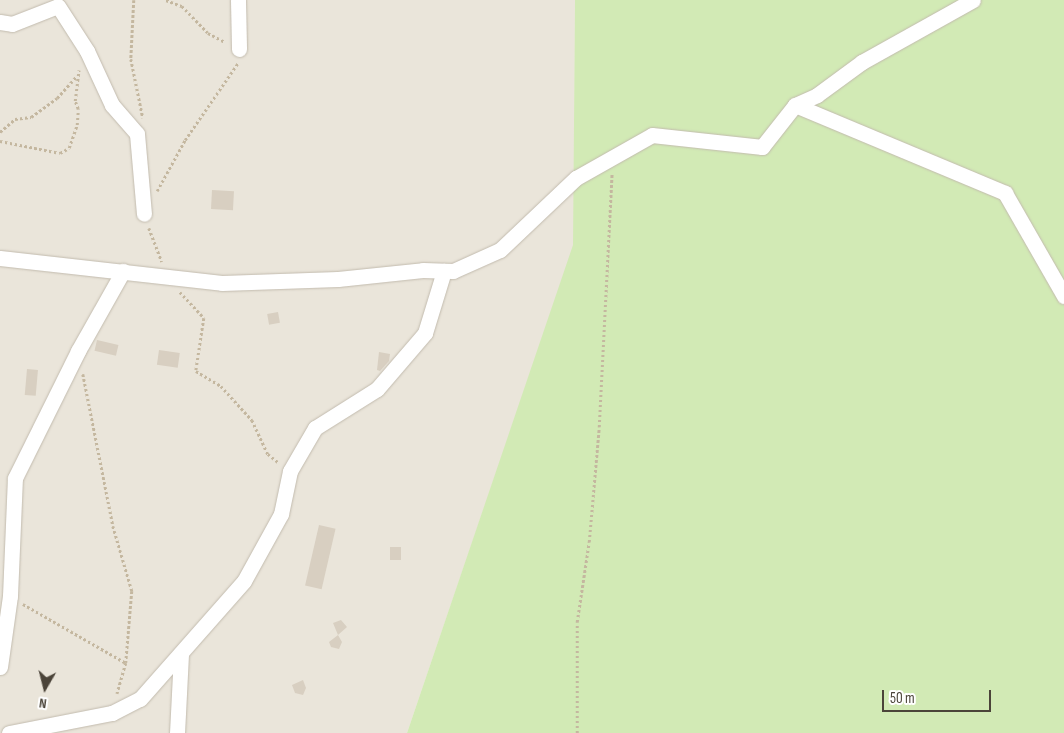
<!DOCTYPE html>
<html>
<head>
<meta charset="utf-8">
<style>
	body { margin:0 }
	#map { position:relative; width:1064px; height:733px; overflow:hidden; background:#f6f3ec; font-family:"Sofia Sans Condensed",sans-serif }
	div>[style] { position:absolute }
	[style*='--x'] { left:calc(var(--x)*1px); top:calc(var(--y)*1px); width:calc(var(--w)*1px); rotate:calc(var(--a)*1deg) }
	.residential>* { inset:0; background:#eae5da }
	.green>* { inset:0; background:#d2eab5 }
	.building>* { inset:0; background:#d8cfc1; transform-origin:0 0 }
	.path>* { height:2.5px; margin-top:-1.25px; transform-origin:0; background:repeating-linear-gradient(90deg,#c4b79f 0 2.5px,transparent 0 5px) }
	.roads { filter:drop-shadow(0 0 1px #c2bbae) drop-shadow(0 0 1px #c2bbae) }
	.minor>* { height:15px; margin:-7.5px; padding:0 7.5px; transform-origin:7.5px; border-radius:7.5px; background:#fff }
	span { translate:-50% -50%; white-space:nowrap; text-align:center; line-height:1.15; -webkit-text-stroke:4px #fff; paint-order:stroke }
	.north { position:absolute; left:20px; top:663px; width:50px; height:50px; -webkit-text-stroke:4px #fff; paint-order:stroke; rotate:188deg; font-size:14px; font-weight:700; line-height:20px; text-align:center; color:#4b4439 }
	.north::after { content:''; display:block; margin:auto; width:18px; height:22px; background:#4b4439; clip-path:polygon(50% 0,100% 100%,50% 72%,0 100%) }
	.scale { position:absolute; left:882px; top:690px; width:109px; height:22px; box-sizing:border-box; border:2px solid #4b4439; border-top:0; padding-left:6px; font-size:15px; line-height:18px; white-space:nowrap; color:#4b4439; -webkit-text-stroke:4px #fff; paint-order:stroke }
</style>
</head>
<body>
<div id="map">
	<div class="residential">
		<i style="clip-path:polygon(0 0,575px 0,574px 245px,407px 733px,0 733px)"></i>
	</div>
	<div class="green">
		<i style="clip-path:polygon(575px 0,1064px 0,1064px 733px,407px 733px,573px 245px)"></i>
	</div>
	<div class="building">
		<i style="left:212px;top:190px;width:22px;height:19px;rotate:3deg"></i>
		<i style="left:278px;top:312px;width:11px;height:11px;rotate:80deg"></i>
		<i style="left:97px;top:340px;width:22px;height:11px;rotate:13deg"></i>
		<i style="left:159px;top:350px;width:21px;height:15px;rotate:8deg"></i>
		<i style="clip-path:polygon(379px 352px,390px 354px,389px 361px,380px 371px,377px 370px)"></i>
		<i style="left:27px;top:369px;width:11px;height:26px;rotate:5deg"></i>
		<i style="left:319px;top:525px;width:17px;height:62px;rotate:13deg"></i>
		<i style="left:390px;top:547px;width:11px;height:13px"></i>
		<i style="clip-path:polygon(341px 620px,347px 627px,338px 635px,342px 642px,339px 649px,331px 647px,329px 642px,338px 635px,333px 623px)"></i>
		<i style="clip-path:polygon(303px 680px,306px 688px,303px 695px,295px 693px,292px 685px)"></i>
	</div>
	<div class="path">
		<i style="--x:134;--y:0;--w:59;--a:92.9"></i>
		<i style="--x:131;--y:59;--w:60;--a:78.5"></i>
		<i style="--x:166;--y:0;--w:17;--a:21"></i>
		<i style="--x:182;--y:6;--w:37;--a:46"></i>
		<i style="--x:208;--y:33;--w:19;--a:28"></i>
		<i style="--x:0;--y:132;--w:20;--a:-41"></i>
		<i style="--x:15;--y:119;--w:16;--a:-7"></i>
		<i style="--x:31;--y:117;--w:32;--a:-36"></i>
		<i style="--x:57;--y:98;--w:30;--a:-48"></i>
		<i style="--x:0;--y:141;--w:61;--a:11.3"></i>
		<i style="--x:60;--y:153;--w:10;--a:-29"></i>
		<i style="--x:69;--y:148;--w:24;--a:-71"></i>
		<i style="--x:77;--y:125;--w:16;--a:-86"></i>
		<i style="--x:78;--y:109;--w:9;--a:-111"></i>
		<i style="--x:75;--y:101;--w:31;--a:-83"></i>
		<i style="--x:157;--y:191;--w:58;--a:-61.2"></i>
		<i style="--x:185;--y:140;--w:93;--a:-55.5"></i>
		<i style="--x:149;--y:228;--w:36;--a:69"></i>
		<i style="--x:180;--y:292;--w:35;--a:47"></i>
		<i style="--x:204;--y:318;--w:54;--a:98.6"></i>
		<i style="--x:196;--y:371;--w:29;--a:31"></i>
		<i style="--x:221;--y:386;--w:46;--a:47.6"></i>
		<i style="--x:252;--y:420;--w:38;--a:65"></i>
		<i style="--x:268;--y:454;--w:13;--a:39"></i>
		<i style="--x:83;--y:374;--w:155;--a:78.8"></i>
		<i style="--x:113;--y:526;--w:68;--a:73.7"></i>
		<i style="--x:132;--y:591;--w:72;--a:94.8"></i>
		<i style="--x:126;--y:663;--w:32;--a:106"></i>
		<i style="--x:23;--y:604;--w:119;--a:29.8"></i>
		<i style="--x:577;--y:733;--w:111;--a:-90"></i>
		<i style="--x:577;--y:622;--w:81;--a:-81.5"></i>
		<i style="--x:589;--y:542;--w:115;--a:-85"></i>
		<i style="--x:599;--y:427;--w:253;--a:-87.1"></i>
	</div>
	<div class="roads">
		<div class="minor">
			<i style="--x:238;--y:0;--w:49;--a:88.8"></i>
			<i style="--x:0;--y:22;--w:12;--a:9"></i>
			<i style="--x:12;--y:24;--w:49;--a:-21.4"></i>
			<i style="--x:58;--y:6;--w:54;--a:57.2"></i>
			<i style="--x:87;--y:51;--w:60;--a:65.2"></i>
			<i style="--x:112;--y:105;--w:38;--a:49"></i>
			<i style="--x:137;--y:134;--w:80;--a:85"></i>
			<i style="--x:795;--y:105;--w:228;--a:22.7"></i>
			<i style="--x:1005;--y:193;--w:119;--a:60.2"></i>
			<i style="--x:0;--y:258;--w:223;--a:6.4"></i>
			<i style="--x:222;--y:283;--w:116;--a:-2"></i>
			<i style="--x:338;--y:279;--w:85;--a:-6"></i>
			<i style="--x:423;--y:270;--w:30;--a:2"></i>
			<i style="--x:453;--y:271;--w:51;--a:-24.1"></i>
			<i style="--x:500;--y:250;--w:105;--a:-43.5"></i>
			<i style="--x:576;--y:178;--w:87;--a:-29.5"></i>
			<i style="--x:652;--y:135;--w:111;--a:6.2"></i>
			<i style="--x:762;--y:147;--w:53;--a:-51.8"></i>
			<i style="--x:795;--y:105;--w:24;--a:-24"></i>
			<i style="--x:817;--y:95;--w:56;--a:-36.3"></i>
			<i style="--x:862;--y:62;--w:127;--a:-29.2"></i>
			<i style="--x:0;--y:667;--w:72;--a:-82"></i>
			<i style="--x:10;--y:596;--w:118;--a:-87.6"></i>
			<i style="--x:15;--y:478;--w:142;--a:-63.6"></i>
			<i style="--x:78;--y:351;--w:92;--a:-60.6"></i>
			<i style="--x:9;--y:733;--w:105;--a:-11"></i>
			<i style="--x:112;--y:713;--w:31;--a:-27"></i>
			<i style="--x:140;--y:699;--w:157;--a:-48.6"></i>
			<i style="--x:244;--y:581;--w:77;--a:-61.1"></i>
			<i style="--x:281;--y:514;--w:44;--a:-78.2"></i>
			<i style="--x:290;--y:471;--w:50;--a:-59.8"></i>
			<i style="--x:315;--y:428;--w:73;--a:-32.2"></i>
			<i style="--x:377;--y:389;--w:74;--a:-49.4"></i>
			<i style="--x:425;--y:333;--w:65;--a:-73"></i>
			<i style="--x:177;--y:733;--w:80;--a:-87.1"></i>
		</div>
	</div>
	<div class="north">N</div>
	<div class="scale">50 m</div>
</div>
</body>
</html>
